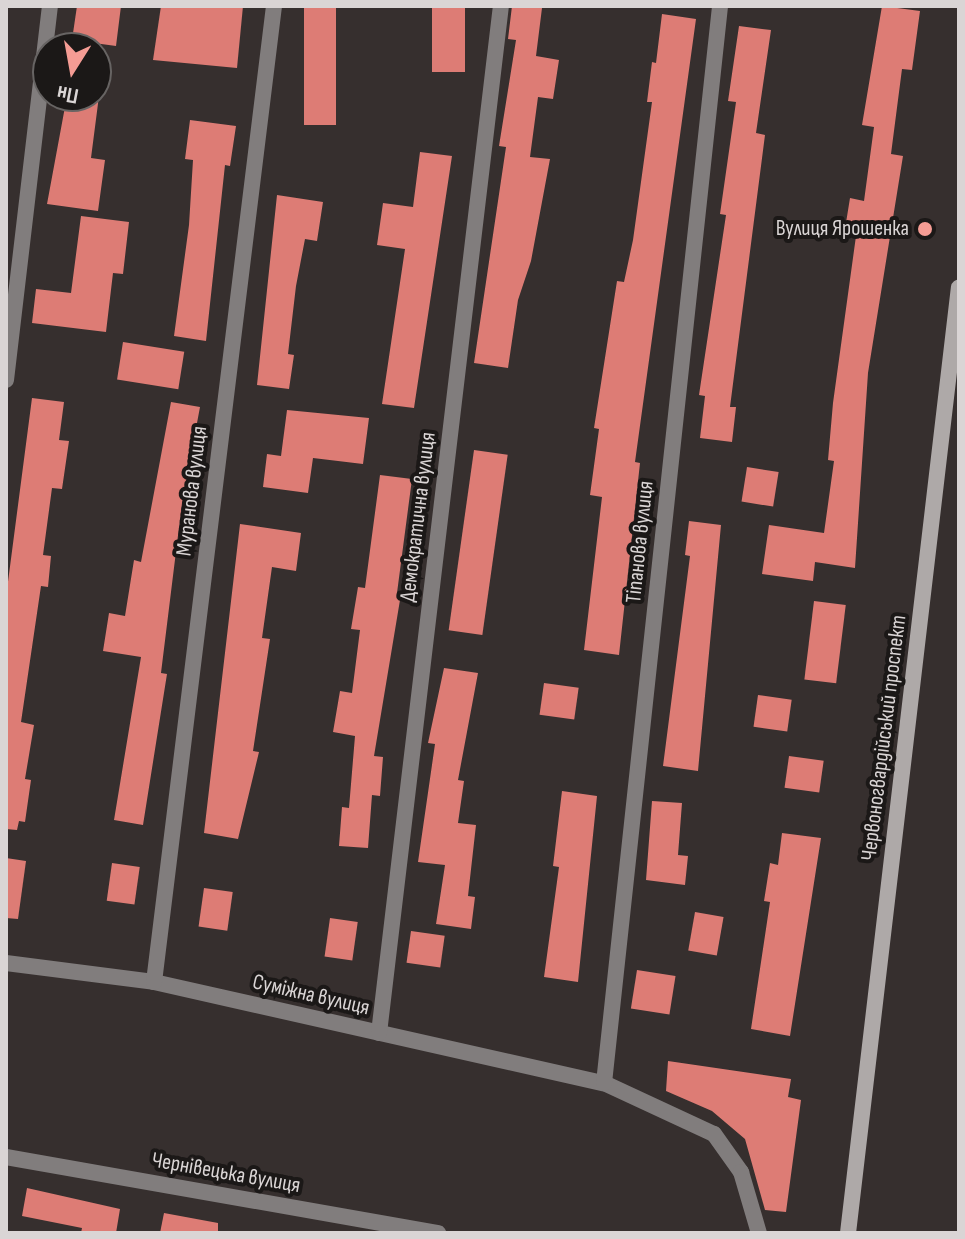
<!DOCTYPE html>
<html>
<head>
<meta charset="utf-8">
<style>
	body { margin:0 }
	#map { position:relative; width:965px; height:1239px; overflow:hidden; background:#362f2e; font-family:"Sofia Sans Condensed",sans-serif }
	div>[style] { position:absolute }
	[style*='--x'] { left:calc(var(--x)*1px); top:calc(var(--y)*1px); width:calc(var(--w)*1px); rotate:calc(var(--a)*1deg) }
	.building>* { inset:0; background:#dd7c75; transform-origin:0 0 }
	.street>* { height:16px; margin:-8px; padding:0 8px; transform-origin:8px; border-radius:8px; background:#817d7d }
	.secondary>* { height:16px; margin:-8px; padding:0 8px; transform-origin:8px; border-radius:8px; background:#aea9a8 }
	.dots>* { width:22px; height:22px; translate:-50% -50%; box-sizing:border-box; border:4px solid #1b1817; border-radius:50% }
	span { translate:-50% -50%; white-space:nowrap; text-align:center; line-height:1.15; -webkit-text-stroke:8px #1b1817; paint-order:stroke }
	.poi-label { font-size:22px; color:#dad5d5 }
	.right { translate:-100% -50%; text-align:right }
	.street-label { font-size:22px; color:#dad5d5 }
	.frame { position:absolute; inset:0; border:8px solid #dad5d5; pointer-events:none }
	.north { position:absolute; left:32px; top:32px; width:80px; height:80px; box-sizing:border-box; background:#1b1817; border:2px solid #676463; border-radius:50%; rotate:191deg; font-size:22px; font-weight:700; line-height:32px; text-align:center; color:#dad5d5 }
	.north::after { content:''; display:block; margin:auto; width:28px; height:36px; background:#f59c94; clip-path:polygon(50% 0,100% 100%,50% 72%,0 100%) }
</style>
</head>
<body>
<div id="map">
	<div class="building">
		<i style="clip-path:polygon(77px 6px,121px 6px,116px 46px,72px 40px)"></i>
		<i style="clip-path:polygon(243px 6px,237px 68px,153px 60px,161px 6px)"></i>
		<i style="left:304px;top:6px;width:32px;height:119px"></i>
		<i style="left:432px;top:6px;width:33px;height:66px"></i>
		<i style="clip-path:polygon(512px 6px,542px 8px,536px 56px,559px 60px,553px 99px,538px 97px,530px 157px,550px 159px,531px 261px,518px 300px,508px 368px,474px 363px,506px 147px,499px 146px,516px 40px,508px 39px)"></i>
		<i style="clip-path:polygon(882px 6px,920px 11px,912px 70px,902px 69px,891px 154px,903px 156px,868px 373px,855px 568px,815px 562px,813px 581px,762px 574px,769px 525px,824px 533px,834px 461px,828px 460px,833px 403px,856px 236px,844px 235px,850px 198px,864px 201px,874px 127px,862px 125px)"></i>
		<i style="clip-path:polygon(662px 14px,696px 19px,635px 462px,640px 463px,619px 655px,584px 650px,602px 497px,590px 495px,599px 429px,594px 428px,617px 281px,624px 282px,633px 240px,652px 102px,647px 102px,652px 62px,656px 63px)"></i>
		<i style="clip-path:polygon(739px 26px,771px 30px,756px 133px,765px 135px,730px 407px,736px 407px,732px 442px,700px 438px,705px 396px,699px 395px,726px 215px,720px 214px,736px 102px,728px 101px)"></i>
		<i style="clip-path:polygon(67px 96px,99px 96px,91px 158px,105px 160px,98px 211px,47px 204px)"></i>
		<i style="clip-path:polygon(190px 120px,236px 126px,230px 166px,225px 165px,206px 341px,174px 336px,189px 225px,193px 160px,185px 159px)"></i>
		<i style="clip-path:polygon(420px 152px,452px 156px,414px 408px,382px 404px,405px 249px,377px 245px,383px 203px,413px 207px)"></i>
		<i style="clip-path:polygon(277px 195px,323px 202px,317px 241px,305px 239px,296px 286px,288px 354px,294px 355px,289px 389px,257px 385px)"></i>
		<i style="clip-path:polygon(81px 216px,129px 222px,123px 274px,113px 273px,106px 332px,32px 323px,36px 289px,71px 293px)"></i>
		<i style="left:123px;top:342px;width:62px;height:38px;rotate:9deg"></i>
		<i style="clip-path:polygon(32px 398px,64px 402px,59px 440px,69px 441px,62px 489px,52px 488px,43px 555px,51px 556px,48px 587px,41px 586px,21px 722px,34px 725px,25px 779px,31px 780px,25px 822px,19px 821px,17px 830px,6px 829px,6px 597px)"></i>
		<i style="clip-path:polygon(171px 402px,200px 407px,182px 503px,161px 673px,167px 674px,143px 825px,114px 820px,141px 657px,103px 651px,109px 613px,125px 616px,134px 560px,141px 562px)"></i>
		<i style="clip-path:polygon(287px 410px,369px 418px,363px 464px,313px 458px,308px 493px,263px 487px,267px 454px,281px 456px)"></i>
		<i style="left:474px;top:450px;width:34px;height:182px;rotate:8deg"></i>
		<i style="left:747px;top:467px;width:32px;height:35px;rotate:9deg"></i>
		<i style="clip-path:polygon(380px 475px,412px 479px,397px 593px,401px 594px,374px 756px,383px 757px,380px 796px,372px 795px,368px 848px,339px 846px,342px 807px,349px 808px,355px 736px,333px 732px,340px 691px,352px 693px,360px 630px,351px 629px,358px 587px,365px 588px)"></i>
		<i style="clip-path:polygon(689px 521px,721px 525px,698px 771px,663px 766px,690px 556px,685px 555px)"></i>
		<i style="clip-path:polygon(240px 524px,301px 533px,296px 571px,272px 567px,262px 638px,270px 639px,253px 751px,259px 752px,238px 839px,204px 833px)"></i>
		<i style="left:814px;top:601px;width:32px;height:79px;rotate:7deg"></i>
		<i style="clip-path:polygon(444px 668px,478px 673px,458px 780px,464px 781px,458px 823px,476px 825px,468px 896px,475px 897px,471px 929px,436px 924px,445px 865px,418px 862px,435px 744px,428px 743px)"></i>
		<i style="left:544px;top:683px;width:35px;height:32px;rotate:8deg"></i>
		<i style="left:758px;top:695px;width:34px;height:32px;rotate:8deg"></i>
		<i style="left:789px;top:756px;width:35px;height:32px;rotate:8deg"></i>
		<i style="clip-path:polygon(562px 791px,597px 796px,578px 982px,544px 977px,559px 867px,553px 866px)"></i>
		<i style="clip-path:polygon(652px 801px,682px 803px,678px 855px,688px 856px,685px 885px,646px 880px)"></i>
		<i style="clip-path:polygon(782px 833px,821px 838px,790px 1036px,751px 1029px,770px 902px,764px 901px,770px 863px,778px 865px)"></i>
		<i style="clip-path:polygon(6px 858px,26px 861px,18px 919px,6px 918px)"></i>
		<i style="left:112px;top:863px;width:28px;height:38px;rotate:8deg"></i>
		<i style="left:204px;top:888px;width:29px;height:39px;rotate:8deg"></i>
		<i style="left:695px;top:912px;width:29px;height:39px;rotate:10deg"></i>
		<i style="left:330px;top:918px;width:28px;height:39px;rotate:8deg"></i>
		<i style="left:411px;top:931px;width:34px;height:32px;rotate:8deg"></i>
		<i style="left:637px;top:970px;width:39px;height:39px;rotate:9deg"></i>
		<i style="clip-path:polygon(668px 1061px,791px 1079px,788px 1097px,801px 1100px,786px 1212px,765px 1210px,745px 1139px,712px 1111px,666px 1091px)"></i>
		<i style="clip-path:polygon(27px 1188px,120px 1209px,116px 1233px,81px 1233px,82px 1228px,22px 1216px)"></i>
		<i style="clip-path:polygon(164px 1213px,218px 1223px,218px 1233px,160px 1233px)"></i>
	</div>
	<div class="street">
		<i style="--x:6;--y:380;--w:377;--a:-83.3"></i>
		<i style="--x:6;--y:963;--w:149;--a:7.3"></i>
		<i style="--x:154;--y:982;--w:461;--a:12.7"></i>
		<i style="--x:604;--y:1083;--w:121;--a:24.9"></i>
		<i style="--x:714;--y:1134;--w:47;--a:54.6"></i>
		<i style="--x:741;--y:1172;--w:64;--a:73.6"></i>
		<i style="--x:154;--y:982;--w:983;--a:-82.99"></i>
		<i style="--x:379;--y:1033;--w:1034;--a:-83.23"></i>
		<i style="--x:604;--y:1083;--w:1083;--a:-83.85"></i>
		<i style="--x:6;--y:1157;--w:439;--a:10"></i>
	</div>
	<div class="secondary">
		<i style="--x:848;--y:1233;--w:952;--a:-83.31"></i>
	</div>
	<div class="dots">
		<i style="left:925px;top:229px;background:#f59c94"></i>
	</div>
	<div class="poi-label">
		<span class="right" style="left:909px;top:229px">Вулиця Ярошенка</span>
	</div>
	<div class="street-label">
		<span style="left:192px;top:491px;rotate:-83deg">Муранова вулиця</span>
		<span style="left:418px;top:517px;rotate:-83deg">Демократична вулиця</span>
		<span style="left:640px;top:542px;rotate:-84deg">Тіпанова вулиця</span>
		<span style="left:884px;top:738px;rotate:-83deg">Червоногвардійський проспект</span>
		<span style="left:311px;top:995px;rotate:13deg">Суміжна вулиця</span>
		<span style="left:226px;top:1173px;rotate:10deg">Чернівецька вулиця</span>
	</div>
	<div class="frame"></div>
	<div class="north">Пн</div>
</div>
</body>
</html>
